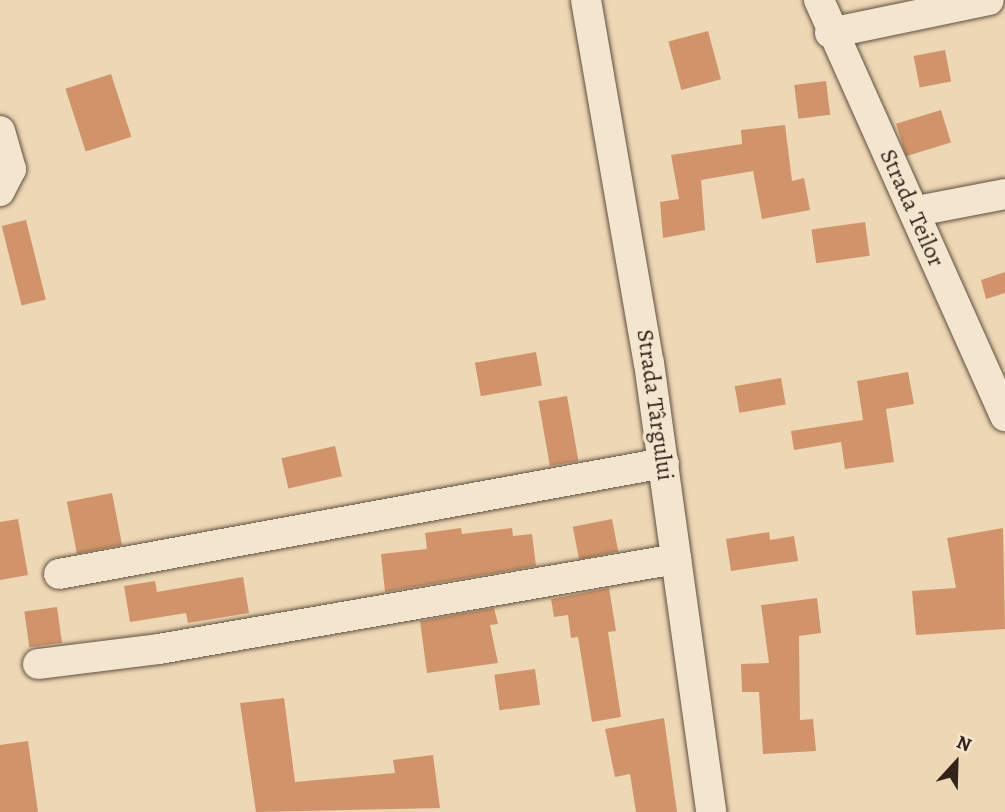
<!DOCTYPE html>
<html>
<head>
<meta charset="utf-8">
<style>
	body { margin:0 }
	#map { position:relative; width:1005px; height:812px; overflow:hidden; background:#edd7b4; font-family:Alegreya,serif }
	div>[style] { position:absolute }
	[style*='--x'] { left:calc(var(--x)*1px); top:calc(var(--y)*1px); width:calc(var(--w)*1px); rotate:calc(var(--a)*1deg) }
	.building>* { inset:0; background:#d1946a; transform-origin:0 0 }
	.roads { filter:drop-shadow(0 0 2px #605040) drop-shadow(0 0 2px #605040) }
	.minor>* { height:30px; margin:-15px; padding:0 15px; transform-origin:15px; border-radius:15px; background:#f3e5ce }
	span { translate:-50% -50%; white-space:nowrap; text-align:center; line-height:1.15; -webkit-text-stroke:7px #f3e5ce; paint-order:stroke }
	.street-label { font-size:24px; color:#31231a }
	.north { position:absolute; left:921px; top:728px; width:70px; height:70px; -webkit-text-stroke:5px #f3e5ce; paint-order:stroke; rotate:22deg; font-size:19px; font-weight:700; line-height:28px; text-align:center; color:#31231a }
	.north::after { content:''; display:block; margin:auto; width:24px; height:32px; background:#31231a; clip-path:polygon(50% 0,100% 100%,50% 72%,0 100%) }
</style>
</head>
<body>
<div id="map">
	<div class="building">
		<i style="left:708px;top:31px;width:50px;height:41px;rotate:75deg"></i>
		<i style="left:945px;top:50px;width:32px;height:32px;rotate:79deg"></i>
		<i style="left:111px;top:74px;width:66px;height:48px;rotate:72deg"></i>
		<i style="left:826px;top:81px;width:34px;height:32px;rotate:83deg"></i>
		<i style="left:941px;top:110px;width:34px;height:47px;rotate:73deg"></i>
		<i style="clip-path:polygon(785px 125px,792px 181px,804px 178px,810px 210px,762px 219px,753px 171px,701px 180px,705px 230px,663px 238px,660px 202px,679px 199px,671px 155px,742px 144px,741px 130px)"></i>
		<i style="left:26px;top:220px;width:82px;height:25px;rotate:76deg"></i>
		<i style="left:865px;top:222px;width:34px;height:54px;rotate:82deg"></i>
		<i style="clip-path:polygon(1005px 272px,1005px 293px,986px 299px,981px 280px)"></i>
		<i style="left:536px;top:352px;width:34px;height:62px;rotate:80deg"></i>
		<i style="clip-path:polygon(908px 372px,914px 404px,886px 409px,894px 462px,845px 469px,841px 442px,794px 450px,791px 431px,863px 420px,857px 381px)"></i>
		<i style="left:781px;top:378px;width:27px;height:47px;rotate:80deg"></i>
		<i style="left:567px;top:396px;width:66px;height:29px;rotate:80deg"></i>
		<i style="left:335px;top:446px;width:31px;height:55px;rotate:77deg"></i>
		<i style="left:112px;top:493px;width:53px;height:46px;rotate:79deg"></i>
		<i style="clip-path:polygon(18px 519px,28px 575px,0 580px,0 522px)"></i>
		<i style="left:612px;top:519px;width:33px;height:40px;rotate:79deg"></i>
		<i style="clip-path:polygon(461px 528px,462px 534px,512px 528px,513px 536px,532px 534px,536px 566px,385px 592px,381px 554px,427px 549px,425px 533px)"></i>
		<i style="clip-path:polygon(1003px 528px,1005px 629px,916px 635px,912px 591px,956px 588px,947px 538px)"></i>
		<i style="clip-path:polygon(769px 532px,770px 540px,794px 536px,798px 561px,731px 571px,726px 539px)"></i>
		<i style="clip-path:polygon(243px 577px,249px 613px,188px 623px,186px 613px,130px 622px,124px 586px,155px 581px,157px 592px)"></i>
		<i style="clip-path:polygon(609px 588px,616px 631px,608px 632px,621px 717px,592px 722px,578px 637px,571px 638px,568px 615px,554px 617px,551px 599px)"></i>
		<i style="clip-path:polygon(817px 598px,821px 633px,799px 636px,800px 720px,813px 719px,816px 751px,763px 754px,759px 692px,742px 692px,741px 664px,769px 663px,761px 605px)"></i>
		<i style="left:57px;top:607px;width:36px;height:33px;rotate:82deg"></i>
		<i style="clip-path:polygon(494px 608px,498px 624px,490px 625px,498px 663px,427px 673px,420px 621px)"></i>
		<i style="left:535px;top:669px;width:36px;height:41px;rotate:82deg"></i>
		<i style="clip-path:polygon(284px 698px,295px 782px,395px 773px,393px 760px,433px 755px,440px 808px,256px 812px,240px 703px)"></i>
		<i style="clip-path:polygon(664px 718px,677px 812px,636px 812px,630px 774px,615px 777px,605px 729px)"></i>
		<i style="clip-path:polygon(28px 741px,38px 812px,0 812px,0 745px)"></i>
	</div>
	<div class="roads">
		<div class="minor">
			<i style="--x:586;--y:0;--w:368;--a:80.2"></i>
			<i style="--x:649;--y:363;--w:453;--a:82.1"></i>
			<i style="--x:819;--y:0;--w:456;--a:65.9"></i>
			<i style="--x:830;--y:33;--w:162;--a:-11.7"></i>
			<i style="--x:0;--y:131;--w:40;--a:74"></i>
			<i style="--x:11;--y:169;--w:25;--a:117"></i>
			<i style="--x:917;--y:211;--w:90;--a:-10.9"></i>
			<i style="--x:59;--y:574;--w:615;--a:-10.4"></i>
			<i style="--x:38;--y:664;--w:122;--a:-7.1"></i>
			<i style="--x:159;--y:649;--w:525;--a:-9.88"></i>
		</div>
	</div>
	<div class="street-label">
		<span style="left:912px;top:208px;rotate:66deg">Strada Teilor</span>
		<span style="left:655px;top:405px;rotate:82deg">Strada Târgului</span>
	</div>
	<div class="north">N</div>
</div>
</body>
</html>
